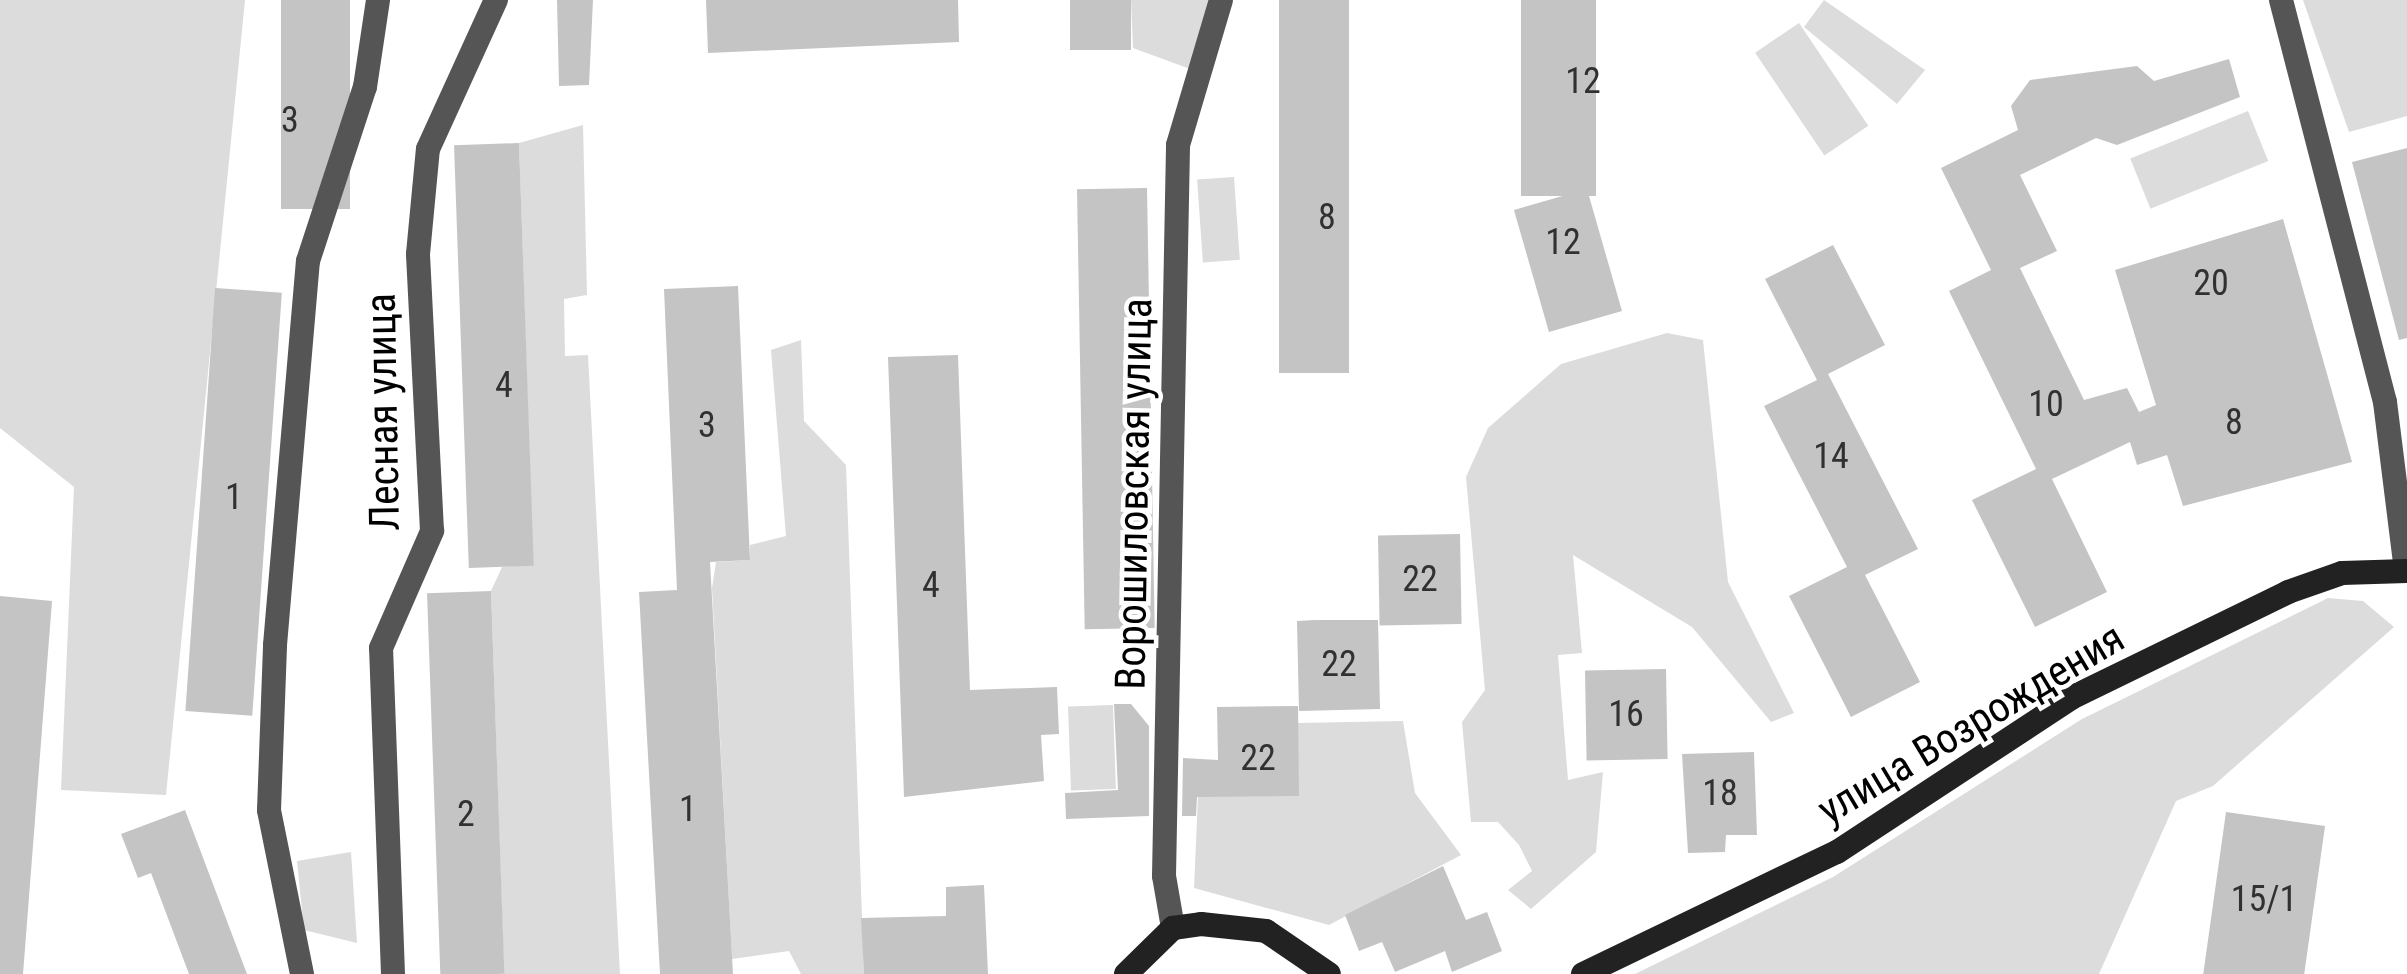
<!DOCTYPE html>
<html>
<head>
<meta charset="utf-8">
<style>
	body { margin:0 }
	#map { position:relative; width:2407px; height:974px; overflow:hidden; background:#fff; font-family:"Roboto Condensed",sans-serif }
	div>[style] { position:absolute }
	[style*='--x'] { left:calc(var(--x)*1px); top:calc(var(--y)*1px); width:calc(var(--w)*1px); rotate:calc(var(--a)*1deg) }
	.green>* { inset:0; background:#dcdcdc; transform-origin:0 0 }
	.building>* { inset:0; background:#c4c4c4; transform-origin:0 0 }
	.street>* { height:24px; margin:-12px; padding:0 12px; transform-origin:12px; border-radius:12px; background:#555 }
	.secondary>* { height:24px; margin:-12px; padding:0 12px; transform-origin:12px; border-radius:12px; background:#222 }
	span { translate:-50% -50%; white-space:nowrap; text-align:center; line-height:1.15; -webkit-text-stroke:9px #fff; paint-order:stroke }
	.number-label { font-size:36px; color:#313131 }
	.number-label span { -webkit-text-stroke-width:0 }
	.street-label { font-size:42px; color:#000 }
</style>
</head>
<body>
<div id="map">
	<div class="green">
		<i style="clip-path:polygon(0 0,245px 0,166px 795px,61px 790px,74px 487px,0 428px)"></i>
		<i style="clip-path:polygon(1131px 0,1221px 0,1201px 73px,1133px 48px)"></i>
		<i style="clip-path:polygon(1824px 0,1925px 70px,1897px 104px,1804px 27px)"></i>
		<i style="clip-path:polygon(2303px 0,2407px 0,2407px 116px,2349px 132px)"></i>
		<i style="left:1799px;top:23px;width:124px;height:53px;rotate:56deg"></i>
		<i style="left:2248px;top:111px;width:54px;height:127px;rotate:68deg"></i>
		<i style="clip-path:polygon(583px 125px,587px 295px,564px 299px,565px 356px,588px 355px,620px 974px,504px 974px,491px 591px,502px 567px,533px 565px,519px 143px)"></i>
		<i style="left:1234px;top:177px;width:83px;height:37px;rotate:86deg"></i>
		<i style="clip-path:polygon(1667px 333px,1703px 340px,1728px 582px,1794px 713px,1771px 722px,1692px 627px,1573px 555px,1582px 653px,1558px 655px,1568px 780px,1603px 772px,1596px 852px,1531px 909px,1508px 890px,1532px 871px,1519px 845px,1498px 822px,1471px 822px,1462px 722px,1485px 690px,1466px 477px,1488px 428px,1561px 364px)"></i>
		<i style="clip-path:polygon(801px 340px,804px 421px,846px 465px,864px 974px,801px 974px,789px 951px,732px 959px,712px 588px,716px 562px,750px 560px,750px 545px,786px 536px,771px 350px)"></i>
		<i style="clip-path:polygon(2328px 598px,2363px 601px,2394px 627px,2213px 786px,2176px 801px,2099px 974px,1635px 974px,1833px 877px,2082px 719px)"></i>
		<i style="left:1113px;top:705px;width:84px;height:45px;rotate:88deg"></i>
		<i style="clip-path:polygon(1403px 721px,1415px 793px,1461px 855px,1329px 925px,1194px 888px,1198px 796px,1298px 723px)"></i>
		<i style="clip-path:polygon(351px 852px,357px 943px,304px 930px,297px 861px)"></i>
	</div>
	<div class="building">
		<i style="left:281px;top:0;width:69px;height:209px"></i>
		<i style="clip-path:polygon(557px 0,593px 0,589px 85px,559px 86px)"></i>
		<i style="clip-path:polygon(706px 0,958px 0,959px 42px,708px 53px)"></i>
		<i style="left:1070px;top:0;width:61px;height:50px"></i>
		<i style="left:1279px;top:0;width:70px;height:373px"></i>
		<i style="left:1521px;top:0;width:75px;height:196px"></i>
		<i style="clip-path:polygon(2229px 59px,2240px 97px,2117px 145px,2096px 138px,2020px 175px,2057px 251px,2020px 268px,2084px 400px,2127px 388px,2139px 412px,2156px 405px,2115px 270px,2283px 219px,2352px 462px,2183px 506px,2167px 455px,2137px 465px,2130px 442px,2052px 479px,2107px 592px,2035px 627px,1972px 500px,2036px 469px,1949px 291px,1991px 270px,1941px 168px,2018px 130px,2011px 106px,2030px 80px,2137px 66px,2154px 81px)"></i>
		<i style="left:519px;top:143px;width:423px;height:65px;rotate:88deg"></i>
		<i style="clip-path:polygon(2407px 148px,2407px 338px,2399px 340px,2352px 162px)"></i>
		<i style="left:1147px;top:188px;width:440px;height:70px;rotate:89deg"></i>
		<i style="left:1587px;top:189px;width:127px;height:76px;rotate:74deg"></i>
		<i style="clip-path:polygon(1833px 245px,1885px 345px,1828px 374px,1918px 549px,1865px 575px,1920px 682px,1851px 717px,1789px 596px,1847px 567px,1764px 406px,1817px 380px,1765px 279px)"></i>
		<i style="clip-path:polygon(738px 286px,750px 560px,710px 562px,733px 974px,660px 974px,639px 592px,677px 590px,664px 289px)"></i>
		<i style="left:215px;top:288px;width:67px;height:424px;rotate:4deg"></i>
		<i style="clip-path:polygon(958px 355px,970px 690px,1057px 687px,1059px 734px,1041px 735px,1044px 781px,904px 797px,888px 357px)"></i>
		<i style="left:1460px;top:534px;width:90px;height:82px;rotate:89deg"></i>
		<i style="left:491px;top:591px;width:383px;height:64px;rotate:88deg"></i>
		<i style="clip-path:polygon(0 596px,52px 601px,23px 974px,0 974px)"></i>
		<i style="clip-path:polygon(1315px 620px,1378px 620px,1380px 709px,1299px 711px,1297px 621px)"></i>
		<i style="left:1666px;top:669px;width:90px;height:81px;rotate:89deg"></i>
		<i style="clip-path:polygon(1114px 704px,1131px 704px,1149px 726px,1149px 816px,1066px 819px,1065px 793px,1118px 790px)"></i>
		<i style="clip-path:polygon(1298px 706px,1299px 796px,1197px 797px,1196px 816px,1182px 816px,1183px 758px,1218px 760px,1217px 707px)"></i>
		<i style="clip-path:polygon(1754px 752px,1757px 835px,1726px 835px,1725px 852px,1688px 853px,1682px 754px)"></i>
		<i style="clip-path:polygon(185px 810px,247px 974px,189px 974px,151px 873px,138px 878px,121px 834px)"></i>
		<i style="left:2226px;top:812px;width:100px;height:164px;rotate:8deg"></i>
		<i style="clip-path:polygon(1443px 866px,1466px 920px,1487px 912px,1502px 951px,1452px 972px,1445px 951px,1395px 972px,1382px 942px,1359px 951px,1345px 915px)"></i>
		<i style="clip-path:polygon(984px 885px,988px 974px,864px 974px,861px 918px,946px 916px,946px 887px)"></i>
	</div>
	<div class="street">
		<i style="--x:2281;--y:0;--w:415;--a:75.5"></i>
		<i style="--x:2385;--y:402;--w:170;--a:82.9"></i>
		<i style="--x:1173;--y:928;--w:53;--a:-99.8"></i>
		<i style="--x:1164;--y:876;--w:731;--a:-88.9"></i>
		<i style="--x:1178;--y:145;--w:151;--a:-73.5"></i>
		<i style="--x:302;--y:974;--w:167;--a:-101.4"></i>
		<i style="--x:269;--y:810;--w:165;--a:-87.9"></i>
		<i style="--x:275;--y:645;--w:385;--a:-85.1"></i>
		<i style="--x:308;--y:261;--w:183;--a:-71.9"></i>
		<i style="--x:365;--y:87;--w:88;--a:-81.5"></i>
		<i style="--x:393;--y:974;--w:326;--a:-92.1"></i>
		<i style="--x:381;--y:648;--w:128;--a:-66.4"></i>
		<i style="--x:432;--y:531;--w:277;--a:-92.9"></i>
		<i style="--x:418;--y:254;--w:105;--a:-84.6"></i>
		<i style="--x:428;--y:149;--w:164;--a:-65.5"></i>
	</div>
	<div class="secondary">
		<i style="--x:1126;--y:974;--w:66;--a:-44.4"></i>
		<i style="--x:1173;--y:928;--w:28;--a:-8"></i>
		<i style="--x:1201;--y:924;--w:65;--a:6.1"></i>
		<i style="--x:1266;--y:931;--w:76;--a:34.3"></i>
		<i style="--x:1583;--y:974;--w:282;--a:-25.7"></i>
		<i style="--x:1837;--y:852;--w:280;--a:-33.3"></i>
		<i style="--x:2071;--y:698;--w:242;--a:-26"></i>
		<i style="--x:2288;--y:592;--w:57;--a:-19.4"></i>
		<i style="--x:2342;--y:573;--w:65;--a:-1.8"></i>
	</div>
	<div class="number-label">
		<span style="left:1583px;top:82px">12</span>
		<span style="left:290px;top:121px">3</span>
		<span style="left:1327px;top:218px">8</span>
		<span style="left:1563px;top:243px">12</span>
		<span style="left:2211px;top:284px">20</span>
		<span style="left:504px;top:386px">4</span>
		<span style="left:2046px;top:405px">10</span>
		<span style="left:2234px;top:423px">8</span>
		<span style="left:707px;top:426px">3</span>
		<span style="left:1831px;top:457px">14</span>
		<span style="left:234px;top:498px">1</span>
		<span style="left:1420px;top:580px">22</span>
		<span style="left:931px;top:586px">4</span>
		<span style="left:1339px;top:665px">22</span>
		<span style="left:1626px;top:715px">16</span>
		<span style="left:1258px;top:759px">22</span>
		<span style="left:1720px;top:794px">18</span>
		<span style="left:688px;top:810px">1</span>
		<span style="left:466px;top:815px">2</span>
		<span style="left:2264px;top:900px">15/1</span>
	</div>
	<div class="street-label">
		<span style="left:383px;top:412px;rotate:-91deg">Лесная улица</span>
		<span style="left:1134px;top:494px;rotate:-89deg">Ворошиловская улица</span>
		<span style="left:1971px;top:724px;rotate:-31deg">улица Возрождения</span>
	</div>
</div>
</body>
</html>
